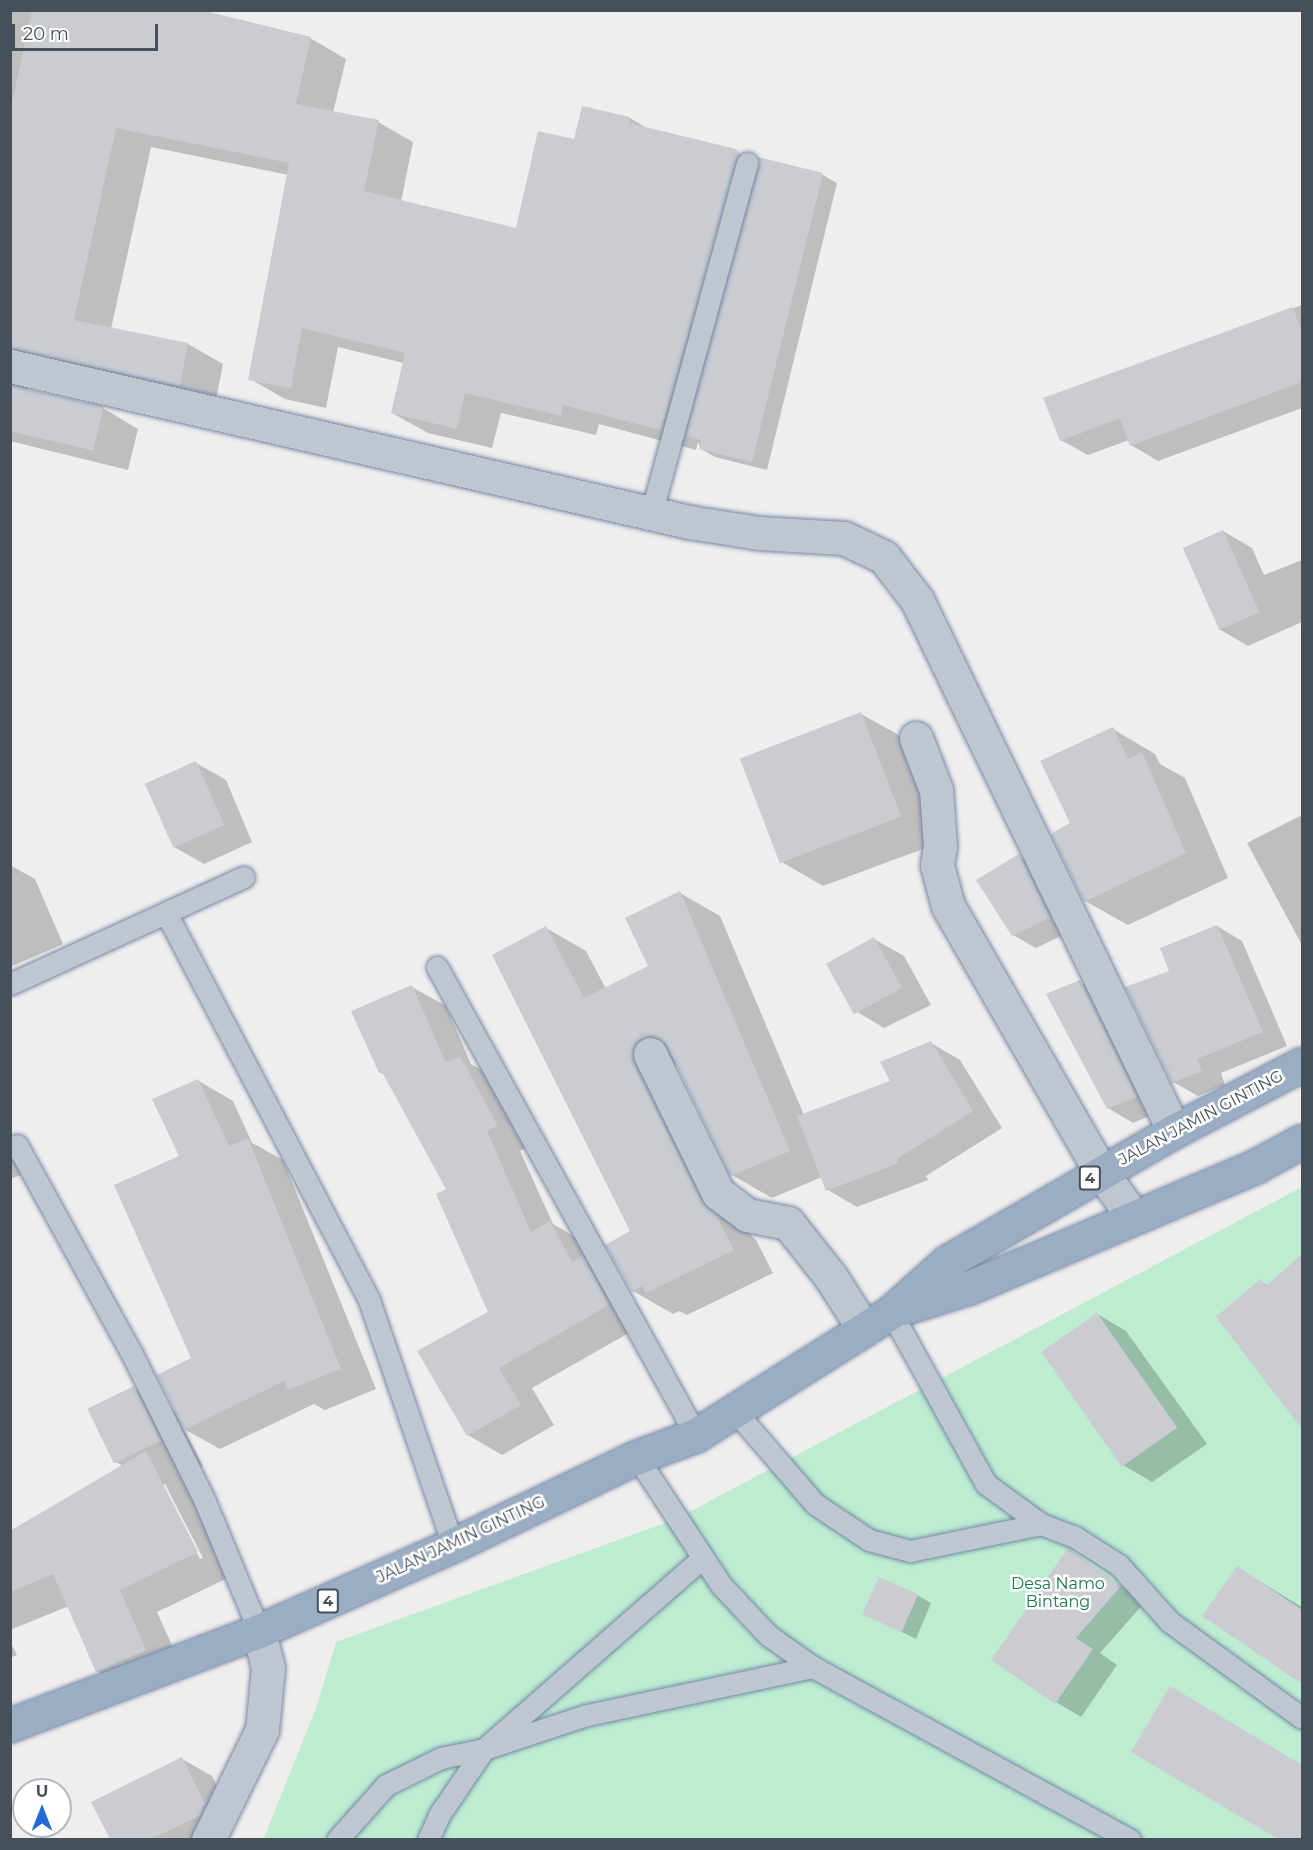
<!DOCTYPE html>
<html>
<head>
<meta charset="utf-8">
<style>
	body { margin:0 }
	#map { position:relative; width:1313px; height:1850px; overflow:hidden; background:#f0eded; font-family:Montserrat,sans-serif }
	div>[style] { position:absolute }
	[style*='--x'] { left:calc(var(--x)*1px); top:calc(var(--y)*1px); width:calc(var(--w)*1px); rotate:calc(var(--a)*1deg) }
	.green>* { inset:0; background:#bdecd1 }
	.shadow>* { inset:0; background:#0003 }
	.building>* { inset:0; background:#caccd2; transform-origin:0 0 }
	.roads { filter:drop-shadow(0 0 2px #7289a6) drop-shadow(0 0 2px #7289a6) }
	.service>* { height:21px; margin:-10.5px; padding:0 10.5px; transform-origin:10.5px; border-radius:10.5px; background:#bec7cf }
	.minor>* { height:33px; margin:-16.5px; padding:0 16.5px; transform-origin:16.5px; border-radius:16.5px; background:#bec7cf }
	.tertiary>* { height:33px; margin:-16.5px; padding:0 16.5px; transform-origin:16.5px; border-radius:16.5px; background:#bec7cf }
	.trunk>* { height:33px; margin:-16.5px; padding:0 16.5px; transform-origin:16.5px; border-radius:16.5px; background:#9aadc2 }
	span { translate:-50% -50%; white-space:nowrap; text-align:center; line-height:1.15; -webkit-text-stroke:5px #fff; paint-order:stroke }
	.shield-label span { padding:2px 4px; background:#fff; border:2px solid; border-radius:4px; -webkit-text-stroke-width:0 }
	.shield-label { font-size:15px; color:#46505a; font-weight:700 }
	.street-label { font-size:16px; color:#46505a }
	.park-label { font-size:16px; color:#1b774c }
	.frame { position:absolute; inset:0; border:12px solid #46505a; pointer-events:none }
	.north { position:absolute; left:12px; top:1778px; width:60px; height:60px; box-sizing:border-box; background:#fff; border:2px solid #b5b9bd; border-radius:50%; rotate:0deg; font-size:16px; font-weight:700; line-height:24px; text-align:center; color:#46505a }
	.north::after { content:''; display:block; margin:auto; width:21px; height:27px; background:#226ad5; clip-path:polygon(50% 0,100% 100%,50% 72%,0 100%) }
	.scale { position:absolute; left:12px; top:24px; width:146px; height:27px; box-sizing:border-box; border:3px solid #46505a; border-top:0; padding-left:8px; font-size:18px; line-height:21px; white-space:nowrap; color:#46505a; -webkit-text-stroke:4px #fff; paint-order:stroke }
</style>
</head>
<body>
<div id="map">
	<div class="green">
		<i style="clip-path:polygon(1302px 1187px,1302px 1839px,263px 1840px,316px 1708px,336px 1642px,676px 1519px)"></i>
	</div>
	<div class="shadow">
		<i style="clip-path:polygon(10px 10px,193px 10px,310px 38px,346px 59px,333px 113px,378px 122px,413px 142px,401px 202px,517px 230px,575px 141px,630px 118px,650px 130px,739px 154px,761px 167px,823px 175px,837px 183px,767px 470px,715px 457px,701px 449px,698px 442px,696px 450px,599px 424px,596px 435px,501px 413px,492px 448px,428px 433px,392px 413px,404px 363px,338px 347px,326px 408px,285px 399px,250px 379px,289px 175px,151px 147px,111px 329px,188px 344px,223px 364px,215px 405px,32px 373px,27px 391px,103px 408px,138px 429px,128px 470px,10px 441px)"></i>
		<i style="clip-path:polygon(1302px 305px,1302px 408px,1158px 461px,1131px 445px,1129px 440px,1088px 455px,1061px 440px,1045px 399px)"></i>
		<i style="clip-path:polygon(1223px 531px,1252px 548px,1264px 575px,1302px 560px,1302px 622px,1248px 646px,1219px 629px)"></i>
		<i style="clip-path:polygon(861px 714px,904px 738px,942px 842px,823px 886px,780px 861px)"></i>
		<i style="clip-path:polygon(1113px 729px,1155px 754px,1160px 764px,1185px 778px,1228px 878px,1128px 925px,1085px 901px,1072px 824px)"></i>
		<i style="clip-path:polygon(196px 763px,226px 780px,252px 842px,204px 864px,174px 847px)"></i>
		<i style="clip-path:polygon(1302px 815px,1302px 945px,1247px 843px)"></i>
		<i style="clip-path:polygon(1019px 856px,1042px 869px,1072px 931px,1036px 948px,1013px 935px)"></i>
		<i style="clip-path:polygon(10px 865px,35px 879px,63px 944px,10px 967px)"></i>
		<i style="clip-path:polygon(680px 893px,720px 916px,804px 1115px,893px 1081px,931px 1043px,960px 1060px,1002px 1128px,926px 1176px,928px 1180px,857px 1207px,828px 1190px,822px 1177px,772px 1198px,732px 1175px,678px 1065px,675px 1066px,673px 1086px,741px 1226px,756px 1240px,773px 1273px,687px 1315px,679px 1311px,673px 1314px,633px 1291px,632px 1232px,546px 928px,586px 951px,606px 989px,650px 967px)"></i>
		<i style="clip-path:polygon(1217px 926px,1242px 941px,1287px 1046px,1221px 1073px,1225px 1085px,1198px 1096px,1173px 1082px,1171px 972px)"></i>
		<i style="clip-path:polygon(874px 939px,904px 956px,931px 1005px,884px 1028px,854px 1010px)"></i>
		<i style="clip-path:polygon(1080px 982px,1105px 996px,1161px 1111px,1133px 1123px,1108px 1108px)"></i>
		<i style="clip-path:polygon(412px 987px,446px 1006px,471px 1064px,494px 1077px,531px 1145px,520px 1151px,553px 1224px,584px 1242px,643px 1325px,532px 1388px,554px 1425px,502px 1455px,468px 1435px,489px 1312px,448px 1190px,386px 1076px,380px 1072px)"></i>
		<i style="clip-path:polygon(evenodd,197px 1080px,233px 1101px,252px 1143px,283px 1160px,376px 1389px,325px 1410px,314px 1404px,220px 1449px,184px 1429px,203px 1466px,184px 1475px,236px 1574px,157px 1612px,184px 1672px,136px 1693px,97px 1671px,69px 1606px,10px 1630px,10px 1531px,123px 1466px,116px 1462px,134px 1388px,177px 1413px,193px 1359px,181px 1157px,197px 1080px,165px 1484px,203px 1558px,200px 1559px,162px 1486px,165px 1484px)"></i>
		<i style="clip-path:polygon(10px 1132px,31px 1171px,10px 1179px)"></i>
		<i style="clip-path:polygon(1302px 1263px,1302px 1422px,1296px 1418px,1260px 1281px,1268px 1286px)"></i>
		<i style="clip-path:polygon(1097px 1314px,1126px 1331px,1207px 1444px,1152px 1482px,1123px 1465px)"></i>
		<i style="clip-path:polygon(1068px 1550px,1145px 1602px,1100px 1653px,1117px 1665px,1081px 1717px,1056px 1702px)"></i>
		<i style="clip-path:polygon(1238px 1568px,1302px 1607px,1302px 1682px,1204px 1616px)"></i>
		<i style="clip-path:polygon(917px 1595px,931px 1603px,916px 1639px,865px 1614px)"></i>
		<i style="clip-path:polygon(10px 1641px,17px 1655px,10px 1658px)"></i>
		<i style="clip-path:polygon(1220px 1717px,1302px 1766px,1302px 1840px,1281px 1840px,1133px 1751px)"></i>
		<i style="clip-path:polygon(182px 1759px,212px 1776px,234px 1822px,214px 1840px,112px 1840px,93px 1802px)"></i>
	</div>
	<div class="building">
		<i style="clip-path:polygon(32px 10px,201px 10px,311px 37px,296px 104px,379px 120px,364px 191px,516px 228px,538px 131px,574px 139px,582px 106px,630px 117px,629px 123px,736px 149px,740px 153px,661px 430px,563px 405px,561px 416px,465px 393px,457px 429px,391px 413px,405px 353px,302px 328px,291px 388px,248px 380px,289px 163px,116px 128px,74px 320px,188px 343px,180px 386px,10px 348px,10px 112px)"></i>
		<i style="clip-path:polygon(758px 157px,823px 173px,752px 462px,699px 449px,701px 440px,685px 436px,759px 166px)"></i>
		<i style="clip-path:polygon(1293px 307px,1302px 333px,1302px 382px,1130px 446px,1120px 418px,1060px 441px,1043px 398px)"></i>
		<i style="left:10px;top:385px;width:96px;height:45px;rotate:13deg"></i>
		<i style="left:1223px;top:530px;width:90px;height:44px;rotate:66deg"></i>
		<i style="left:861px;top:712px;width:112px;height:130px;rotate:69deg"></i>
		<i style="clip-path:polygon(1113px 727px,1128px 759px,1142px 752px,1186px 853px,1084px 902px,1051px 834px,1070px 823px,1040px 761px)"></i>
		<i style="left:196px;top:761px;width:70px;height:56px;rotate:66deg"></i>
		<i style="clip-path:polygon(1019px 854px,1050px 918px,1012px 936px,976px 880px)"></i>
		<i style="clip-path:polygon(680px 891px,790px 1151px,730px 1176px,667px 1045px,652px 1035px,635px 1043px,633px 1062px,701px 1201px,716px 1215px,734px 1250px,646px 1293px,642px 1286px,632px 1292px,605px 1245px,630px 1231px,492px 955px,546px 926px,584px 998px,648px 966px,625px 918px)"></i>
		<i style="clip-path:polygon(1217px 925px,1263px 1032px,1197px 1059px,1202px 1071px,1172px 1083px,1125px 987px,1169px 971px,1160px 948px)"></i>
		<i style="left:874px;top:937px;width:58px;height:55px;rotate:61deg"></i>
		<i style="clip-path:polygon(1080px 980px,1137px 1097px,1107px 1109px,1046px 994px)"></i>
		<i style="clip-path:polygon(412px 985px,446px 1063px,460px 1056px,498px 1126px,487px 1131px,531px 1232px,550px 1221px,572px 1262px,583px 1256px,609px 1305px,499px 1368px,521px 1405px,467px 1436px,417px 1351px,488px 1312px,436px 1194px,446px 1189px,382px 1072px,379px 1073px,351px 1011px)"></i>
		<i style="clip-path:polygon(931px 1041px,973px 1111px,897px 1159px,899px 1163px,826px 1191px,797px 1116px,890px 1081px,880px 1062px)"></i>
		<i style="clip-path:polygon(198px 1079px,229px 1146px,248px 1138px,341px 1369px,288px 1390px,284px 1381px,184px 1430px,157px 1375px,191px 1358px,114px 1185px,179px 1156px,152px 1099px)"></i>
		<i style="clip-path:polygon(1302px 1254px,1302px 1429px,1216px 1317px,1260px 1279px,1266px 1286px)"></i>
		<i style="left:1097px;top:1313px;width:140px;height:68px;rotate:55deg"></i>
		<i style="left:134px;top:1386px;width:61px;height:52px;rotate:64deg"></i>
		<i style="clip-path:polygon(146px 1451px,198px 1552px,120px 1590px,146px 1650px,96px 1672px,53px 1574px,10px 1592px,10px 1531px)"></i>
		<i style="clip-path:polygon(1068px 1548px,1121px 1586px,1076px 1638px,1093px 1649px,1055px 1704px,991px 1660px)"></i>
		<i style="clip-path:polygon(1237px 1566px,1302px 1610px,1302px 1684px,1202px 1616px)"></i>
		<i style="left:879px;top:1577px;width:43px;height:41px;rotate:24deg"></i>
		<i style="clip-path:polygon(1170px 1686px,1302px 1765px,1302px 1839px,1278px 1839px,1131px 1752px)"></i>
		<i style="clip-path:polygon(182px 1757px,205px 1804px,199px 1816px,151px 1839px,110px 1839px,91px 1802px)"></i>
	</div>
	<div class="roads">
		<div class="service">
			<i style="--x:651;--y:514;--w:364;--a:-74.7"></i>
			<i style="--x:166;--y:913;--w:437;--a:62.3"></i>
			<i style="--x:369;--y:1300;--w:259;--a:71.1"></i>
			<i style="--x:437;--y:967;--w:535;--a:61.04"></i>
			<i style="--x:10;--y:984;--w:257;--a:-24.6"></i>
			<i style="--x:17;--y:1145;--w:239;--a:61.2"></i>
			<i style="--x:132;--y:1354;--w:162;--a:63.6"></i>
			<i style="--x:204;--y:1499;--w:143;--a:67.4"></i>
			<i style="--x:891;--y:1312;--w:196;--a:61.1"></i>
			<i style="--x:986;--y:1484;--w:68;--a:36"></i>
			<i style="--x:735;--y:1411;--w:123;--a:49.3"></i>
			<i style="--x:815;--y:1504;--w:65;--a:33.7"></i>
			<i style="--x:869;--y:1540;--w:42;--a:15"></i>
			<i style="--x:910;--y:1551;--w:134;--a:-11.6"></i>
			<i style="--x:1041;--y:1524;--w:36;--a:21"></i>
			<i style="--x:1075;--y:1537;--w:52;--a:32.5"></i>
			<i style="--x:1119;--y:1565;--w:76;--a:48.2"></i>
			<i style="--x:1170;--y:1622;--w:163;--a:36"></i>
			<i style="--x:637;--y:1457;--w:153;--a:56.7"></i>
			<i style="--x:721;--y:1585;--w:69;--a:46.8"></i>
			<i style="--x:768;--y:1635;--w:55;--a:35.4"></i>
			<i style="--x:813;--y:1667;--w:361;--a:28.6"></i>
			<i style="--x:337;--y:1840;--w:74;--a:-48.3"></i>
			<i style="--x:386;--y:1785;--w:61;--a:-26.1"></i>
			<i style="--x:441;--y:1758;--w:44;--a:-11.8"></i>
			<i style="--x:484;--y:1749;--w:290;--a:-41.2"></i>
			<i style="--x:428;--y:1840;--w:27;--a:-66"></i>
			<i style="--x:439;--y:1815;--w:80;--a:-55.7"></i>
			<i style="--x:484;--y:1749;--w:108;--a:-18.3"></i>
			<i style="--x:587;--y:1715;--w:231;--a:-12"></i>
		</div>
		<div class="minor">
			<i style="--x:10;--y:366;--w:697;--a:12.94"></i>
			<i style="--x:689;--y:522;--w:71;--a:8.9"></i>
			<i style="--x:759;--y:533;--w:85;--a:3.4"></i>
			<i style="--x:844;--y:538;--w:44;--a:25.4"></i>
			<i style="--x:884;--y:557;--w:54;--a:52.5"></i>
			<i style="--x:917;--y:600;--w:590;--a:64.17"></i>
			<i style="--x:916;--y:738;--w:56;--a:69"></i>
			<i style="--x:936;--y:790;--w:56;--a:85.9"></i>
			<i style="--x:940;--y:846;--w:19;--a:99"></i>
			<i style="--x:937;--y:865;--w:42;--a:75"></i>
			<i style="--x:948;--y:906;--w:307;--a:60.1"></i>
			<i style="--x:1101;--y:1172;--w:54;--a:54"></i>
			<i style="--x:650;--y:1054;--w:155;--a:63.9"></i>
			<i style="--x:718;--y:1193;--w:36;--a:37"></i>
			<i style="--x:747;--y:1215;--w:42;--a:11"></i>
			<i style="--x:788;--y:1223;--w:68;--a:51.6"></i>
			<i style="--x:830;--y:1276;--w:63;--a:57.3"></i>
		</div>
		<div class="tertiary">
			<i style="--x:208;--y:1840;--w:123;--a:-63.9"></i>
			<i style="--x:262;--y:1730;--w:62;--a:-84.5"></i>
			<i style="--x:268;--y:1668;--w:38;--a:-104"></i>
		</div>
		<div class="trunk">
			<i style="--x:903;--y:1308;--w:70;--a:-17.4"></i>
			<i style="--x:970;--y:1287;--w:311;--a:-22.9"></i>
			<i style="--x:1256;--y:1166;--w:52;--a:-28.5"></i>
			<i style="--x:10;--y:1725;--w:266;--a:-20.7"></i>
			<i style="--x:259;--y:1631;--w:212;--a:-23.9"></i>
			<i style="--x:453;--y:1545;--w:204;--a:-25.6"></i>
			<i style="--x:637;--y:1457;--w:63;--a:-20.4"></i>
			<i style="--x:696;--y:1435;--w:231;--a:-32.2"></i>
			<i style="--x:891;--y:1312;--w:75;--a:-41.8"></i>
			<i style="--x:947;--y:1262;--w:262;--a:-30"></i>
			<i style="--x:1174;--y:1131;--w:144;--a:-27.6"></i>
		</div>
	</div>
	<div class="shield-label">
		<span style="left:1090px;top:1178px">4</span>
		<span style="left:328px;top:1601px">4</span>
	</div>
	<div class="street-label">
		<span style="left:1201px;top:1118px;rotate:-28deg">JALAN JAMIN GINTING</span>
		<span style="left:461px;top:1540px;rotate:-25deg">JALAN JAMIN GINTING</span>
	</div>
	<div class="park-label">
		<span style="left:1058px;top:1593px">Desa Namo<br>Bintang</span>
	</div>
	<div class="frame"></div>
	<div class="north">U</div>
	<div class="scale">20 m</div>
</div>
</body>
</html>
